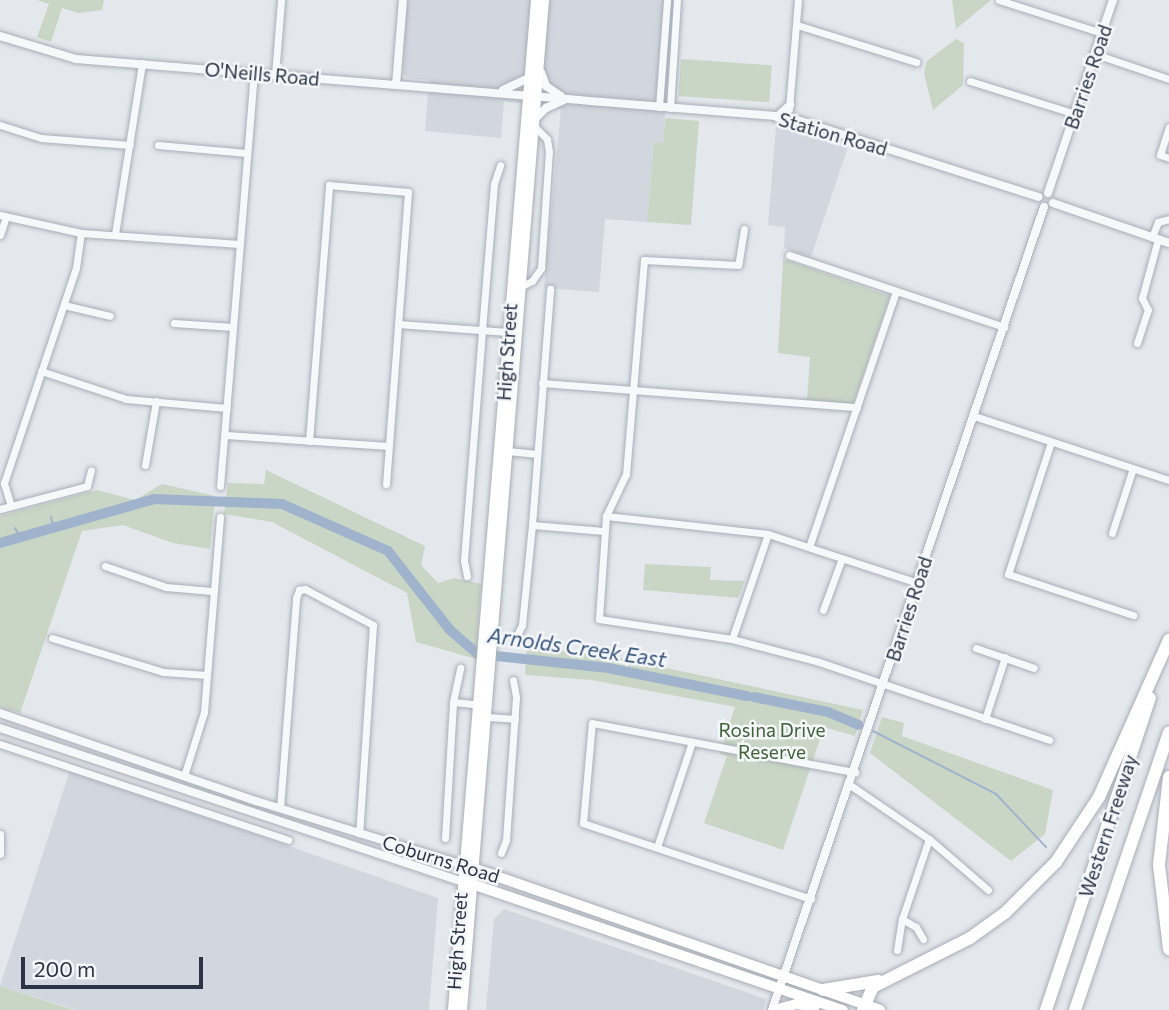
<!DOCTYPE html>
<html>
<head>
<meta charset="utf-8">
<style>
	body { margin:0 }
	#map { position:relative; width:1169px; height:1010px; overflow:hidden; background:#e4e7ec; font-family:Commissioner,sans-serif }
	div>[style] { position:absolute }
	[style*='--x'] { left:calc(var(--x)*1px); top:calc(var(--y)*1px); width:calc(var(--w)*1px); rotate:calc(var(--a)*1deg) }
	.built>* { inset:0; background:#d2d6de }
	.green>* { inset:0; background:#c9d6c5; transform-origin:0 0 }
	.stream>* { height:2px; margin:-1px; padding:0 1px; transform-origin:1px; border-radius:1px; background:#9fb4cc }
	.river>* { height:10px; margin:-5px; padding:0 5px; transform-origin:5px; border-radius:5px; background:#9fb4cc }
	.roads { filter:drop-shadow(0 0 2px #a9aeb7) drop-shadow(0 0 2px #a9aeb7) }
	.minor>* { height:7px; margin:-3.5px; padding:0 3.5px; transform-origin:3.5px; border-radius:3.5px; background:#f7f8fa }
	.tertiary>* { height:8px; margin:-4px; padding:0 4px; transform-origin:4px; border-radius:4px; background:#f7f8fa }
	.secondary>* { height:10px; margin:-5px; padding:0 5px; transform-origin:5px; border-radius:5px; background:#fff }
	.motorway>* { height:12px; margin:-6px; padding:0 6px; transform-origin:6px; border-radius:6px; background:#fff }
	span { translate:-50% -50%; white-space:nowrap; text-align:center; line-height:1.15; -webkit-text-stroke:5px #f4f6f9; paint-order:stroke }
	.street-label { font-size:19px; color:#2b3445 }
	.park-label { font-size:19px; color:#3f6138 }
	.water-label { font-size:21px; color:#34527a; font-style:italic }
	.scale { position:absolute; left:21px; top:957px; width:182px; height:32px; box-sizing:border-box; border:4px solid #2b3445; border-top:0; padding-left:9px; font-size:21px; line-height:24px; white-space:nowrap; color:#2b3445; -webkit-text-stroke:5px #f4f6f9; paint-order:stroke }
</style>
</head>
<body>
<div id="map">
	<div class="built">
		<i style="clip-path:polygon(406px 0,673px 0,663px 143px,654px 143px,647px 222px,605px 219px,599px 292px,544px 288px,561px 109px,504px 101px,501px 138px,425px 131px,429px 80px,407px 78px,403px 73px)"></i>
		<i style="clip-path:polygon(776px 127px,848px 147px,811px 257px,784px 248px,785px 227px,768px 225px)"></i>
		<i style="clip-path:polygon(70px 770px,438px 898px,429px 1010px,77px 1010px,0 986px)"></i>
		<i style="clip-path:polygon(504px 909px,766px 999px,763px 1010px,486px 1010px,494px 919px)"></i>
	</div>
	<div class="green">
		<i style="clip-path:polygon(37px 0,104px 0,102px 10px,78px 13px,62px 8px,51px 42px,37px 37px,49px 4px)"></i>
		<i style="clip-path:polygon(952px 0,991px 0,956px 29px)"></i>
		<i style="clip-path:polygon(956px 39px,964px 43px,963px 85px,933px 110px,924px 73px,927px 61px)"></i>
		<i style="left:681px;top:59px;width:91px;height:37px;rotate:4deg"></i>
		<i style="clip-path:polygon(665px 118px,699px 121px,691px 225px,647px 222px,654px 142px,663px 143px)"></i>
		<i style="clip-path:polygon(783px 259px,890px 296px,853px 404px,807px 400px,810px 357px,778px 353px)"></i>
		<i style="clip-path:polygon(266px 470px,425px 546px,421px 565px,438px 583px,454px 578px,481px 584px,476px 659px,416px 642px,407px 593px,272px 522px,224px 514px,228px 483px,264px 484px)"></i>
		<i style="clip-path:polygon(162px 484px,215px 496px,210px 549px,173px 543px,123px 525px,82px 531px,20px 713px,0 707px,0 516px,97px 490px,135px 500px)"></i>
		<i style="clip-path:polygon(645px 564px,711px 567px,710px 580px,745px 581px,738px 598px,643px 590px)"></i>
		<i style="clip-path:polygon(527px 647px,610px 656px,863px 710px,855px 736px,824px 727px,783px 850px,704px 823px,727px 756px,720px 754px,735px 707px,592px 680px,525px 675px)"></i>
		<i style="clip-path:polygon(882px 717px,904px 723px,902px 736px,1053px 790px,1045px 834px,1011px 861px,870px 753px)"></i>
		<i style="clip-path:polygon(0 986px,34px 997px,74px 1010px,0 1010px)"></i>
	</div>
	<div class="stream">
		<i style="--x:51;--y:517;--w:11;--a:75"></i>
		<i style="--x:15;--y:528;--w:10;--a:61"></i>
		<i style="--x:858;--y:725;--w:5;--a:22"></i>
		<i style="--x:873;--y:731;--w:138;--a:27.1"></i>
		<i style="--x:996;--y:794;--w:73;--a:46.7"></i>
	</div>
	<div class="river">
		<i style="--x:0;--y:543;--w:160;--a:-15.9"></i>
		<i style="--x:154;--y:499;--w:128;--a:2.2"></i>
		<i style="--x:282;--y:504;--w:116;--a:23.9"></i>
		<i style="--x:388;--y:551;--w:100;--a:51.9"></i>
		<i style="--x:450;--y:630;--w:37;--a:41"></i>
		<i style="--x:478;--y:654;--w:131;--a:6.1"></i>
		<i style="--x:608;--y:668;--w:142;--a:11.4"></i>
		<i style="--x:754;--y:697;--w:76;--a:11.5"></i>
		<i style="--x:828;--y:712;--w:33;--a:23"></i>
	</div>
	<div class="roads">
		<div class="minor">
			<i style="--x:999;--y:0;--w:108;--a:17.8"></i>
			<i style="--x:797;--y:25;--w:125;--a:17.3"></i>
			<i style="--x:1095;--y:54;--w:78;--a:18.7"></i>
			<i style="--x:275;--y:75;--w:75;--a:-85.4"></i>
			<i style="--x:970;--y:81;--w:110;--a:17.4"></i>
			<i style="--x:659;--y:107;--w:107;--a:-85.7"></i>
			<i style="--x:670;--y:108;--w:108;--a:-86.3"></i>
			<i style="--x:789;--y:109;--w:109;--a:-85.3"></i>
			<i style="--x:0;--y:125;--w:43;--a:17.6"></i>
			<i style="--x:41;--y:138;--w:89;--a:4.5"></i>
			<i style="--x:1169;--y:127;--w:29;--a:108"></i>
			<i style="--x:1160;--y:155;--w:9;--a:18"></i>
			<i style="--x:158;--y:145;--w:89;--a:5.1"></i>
			<i style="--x:0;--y:215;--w:83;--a:12.5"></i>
			<i style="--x:81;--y:233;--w:159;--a:4"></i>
			<i style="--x:744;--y:229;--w:36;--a:99"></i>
			<i style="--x:738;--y:265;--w:94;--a:-177"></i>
			<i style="--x:644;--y:260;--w:215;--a:94.8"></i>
			<i style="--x:626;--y:474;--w:47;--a:115.5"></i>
			<i style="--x:606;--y:516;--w:103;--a:93.9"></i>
			<i style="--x:599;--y:619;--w:134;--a:8.6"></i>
			<i style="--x:732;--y:639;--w:90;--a:14.8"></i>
			<i style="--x:819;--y:662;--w:243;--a:18.7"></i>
			<i style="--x:115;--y:234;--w:173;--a:-81"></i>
			<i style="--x:0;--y:235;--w:19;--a:-72"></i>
			<i style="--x:1152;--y:237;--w:16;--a:-68"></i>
			<i style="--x:1158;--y:222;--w:11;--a:-15"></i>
			<i style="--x:789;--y:255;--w:227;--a:18.5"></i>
			<i style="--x:522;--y:286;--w:11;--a:-27"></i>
			<i style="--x:532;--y:281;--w:16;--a:-55"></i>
			<i style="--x:541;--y:268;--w:116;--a:-86.1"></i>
			<i style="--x:549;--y:152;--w:13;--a:-99"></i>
			<i style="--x:547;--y:139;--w:17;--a:-135"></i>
			<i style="--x:64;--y:305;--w:47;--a:13.4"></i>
			<i style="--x:174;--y:323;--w:59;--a:3.9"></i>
			<i style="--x:398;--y:324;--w:110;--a:4.2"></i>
			<i style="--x:1137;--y:343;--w:35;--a:-72"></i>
			<i style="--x:1148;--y:310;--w:13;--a:-117"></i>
			<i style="--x:1142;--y:298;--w:61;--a:-74.8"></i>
			<i style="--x:41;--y:371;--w:89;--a:18.2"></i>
			<i style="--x:126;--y:399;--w:101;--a:5.1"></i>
			<i style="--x:542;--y:383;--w:316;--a:4.4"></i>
			<i style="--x:974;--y:416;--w:205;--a:18.2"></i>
			<i style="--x:226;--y:435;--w:163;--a:3.9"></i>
			<i style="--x:309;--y:441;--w:257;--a:-85.5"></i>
			<i style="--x:329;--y:185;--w:79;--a:5.1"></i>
			<i style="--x:408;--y:192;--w:293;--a:94.3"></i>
			<i style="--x:1051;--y:442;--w:139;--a:108"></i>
			<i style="--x:1008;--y:574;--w:132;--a:18.2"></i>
			<i style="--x:508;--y:451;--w:29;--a:6"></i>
			<i style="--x:145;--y:465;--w:65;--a:-80.2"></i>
			<i style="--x:220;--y:486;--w:414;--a:-85.3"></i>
			<i style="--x:11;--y:506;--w:24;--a:-107"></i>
			<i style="--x:4;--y:483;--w:227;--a:-71.5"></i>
			<i style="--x:76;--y:268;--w:35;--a:-82"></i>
			<i style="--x:0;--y:509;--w:90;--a:-14.8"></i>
			<i style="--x:87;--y:486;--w:16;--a:-76"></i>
			<i style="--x:606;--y:516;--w:163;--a:6.3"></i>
			<i style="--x:768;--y:534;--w:158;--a:18.1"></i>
			<i style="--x:532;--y:525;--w:72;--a:4.8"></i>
			<i style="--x:1112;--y:533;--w:68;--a:-72.1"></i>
			<i style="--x:809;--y:547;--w:269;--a:-71.2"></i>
			<i style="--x:105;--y:566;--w:65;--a:19"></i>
			<i style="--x:166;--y:587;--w:46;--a:5"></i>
			<i style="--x:467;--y:576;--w:16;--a:-101"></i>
			<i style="--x:464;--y:560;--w:231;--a:-85.5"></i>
			<i style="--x:482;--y:330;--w:146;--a:-85.3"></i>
			<i style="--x:494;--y:184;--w:20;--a:-72"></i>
			<i style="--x:823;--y:610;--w:55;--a:-69.9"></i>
			<i style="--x:517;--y:635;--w:11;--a:-63"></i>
			<i style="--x:522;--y:625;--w:100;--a:-84.3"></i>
			<i style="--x:532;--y:525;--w:237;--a:-85.6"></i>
			<i style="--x:52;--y:638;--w:116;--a:17"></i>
			<i style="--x:163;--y:672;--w:44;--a:3.9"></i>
			<i style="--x:732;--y:639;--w:111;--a:-71.1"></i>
			<i style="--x:976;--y:648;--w:61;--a:19"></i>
			<i style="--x:453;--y:702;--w:27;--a:6"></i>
			<i style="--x:488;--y:717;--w:27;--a:4"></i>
			<i style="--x:985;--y:719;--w:65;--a:-72.1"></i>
			<i style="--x:0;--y:744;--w:304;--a:18.4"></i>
			<i style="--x:184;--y:776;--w:67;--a:-72.6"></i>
			<i style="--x:204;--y:712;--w:196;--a:-85.3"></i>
			<i style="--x:850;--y:785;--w:96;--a:34.4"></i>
			<i style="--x:929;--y:839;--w:78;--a:40.8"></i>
			<i style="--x:280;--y:808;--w:211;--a:-85.6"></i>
			<i style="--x:296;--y:598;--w:9;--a:-69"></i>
			<i style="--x:299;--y:590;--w:6;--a:-9"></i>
			<i style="--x:305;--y:589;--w:77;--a:27.9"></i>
			<i style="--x:373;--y:625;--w:209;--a:93.8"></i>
			<i style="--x:0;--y:834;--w:20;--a:90"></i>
			<i style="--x:445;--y:838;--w:136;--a:-86.6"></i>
			<i style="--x:453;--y:702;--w:35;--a:-78"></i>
			<i style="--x:657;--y:847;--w:111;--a:-71.6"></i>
			<i style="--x:501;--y:853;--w:14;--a:-69"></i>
			<i style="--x:506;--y:840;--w:143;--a:-86"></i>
			<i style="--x:516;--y:697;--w:17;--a:-100"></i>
			<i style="--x:811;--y:899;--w:240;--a:-161.6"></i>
			<i style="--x:583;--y:823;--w:100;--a:-84.9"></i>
			<i style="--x:592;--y:723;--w:268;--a:10.6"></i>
			<i style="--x:902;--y:919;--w:16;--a:30"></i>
			<i style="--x:916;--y:927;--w:14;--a:60"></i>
			<i style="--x:897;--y:950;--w:31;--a:-81"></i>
			<i style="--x:902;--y:919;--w:84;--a:-71.4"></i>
		</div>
		<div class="tertiary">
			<i style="--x:0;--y:36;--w:79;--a:16.8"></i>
			<i style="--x:76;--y:59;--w:714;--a:4.66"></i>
			<i style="--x:788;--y:117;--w:263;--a:17.7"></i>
			<i style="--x:541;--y:72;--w:15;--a:70"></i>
			<i style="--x:546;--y:86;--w:18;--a:34"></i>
			<i style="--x:396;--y:85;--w:85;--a:-85.3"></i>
			<i style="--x:503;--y:90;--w:29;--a:-25"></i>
			<i style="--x:777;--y:117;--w:18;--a:-43"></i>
			<i style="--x:535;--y:119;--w:16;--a:-45"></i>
			<i style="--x:546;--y:108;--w:20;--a:-24"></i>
			<i style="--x:1048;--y:193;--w:204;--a:-71.4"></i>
			<i style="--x:1053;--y:203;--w:123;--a:19"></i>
			<i style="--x:0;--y:713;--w:271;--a:19"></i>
			<i style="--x:256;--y:801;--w:217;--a:17.2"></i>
			<i style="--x:0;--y:728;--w:486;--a:18.4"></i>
			<i style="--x:772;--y:1010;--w:848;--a:-71.29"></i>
		</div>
		<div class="secondary">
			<i style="--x:470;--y:867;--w:434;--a:19.2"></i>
			<i style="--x:469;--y:883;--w:395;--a:18.8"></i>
			<i style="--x:453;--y:1010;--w:1013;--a:-85.3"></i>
			<i style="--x:462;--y:1010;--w:1013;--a:-85.36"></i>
			<i style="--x:774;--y:1010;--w:24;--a:-15"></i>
			<i style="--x:797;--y:1004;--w:18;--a:9"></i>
		</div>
		<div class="motorway">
			<i style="--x:1169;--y:777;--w:89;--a:96.5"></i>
			<i style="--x:1159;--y:865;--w:85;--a:83.2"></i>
			<i style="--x:823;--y:990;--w:56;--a:-9.3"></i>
			<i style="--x:863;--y:1010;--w:25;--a:-67"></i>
			<i style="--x:873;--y:987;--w:109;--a:-26.8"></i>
			<i style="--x:970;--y:938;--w:44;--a:-35.8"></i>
			<i style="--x:1006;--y:912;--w:71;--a:-45"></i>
			<i style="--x:1056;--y:862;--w:78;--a:-56.5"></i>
			<i style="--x:1099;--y:797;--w:172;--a:-66"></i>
			<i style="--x:1046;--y:1010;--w:329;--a:-71.6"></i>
			<i style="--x:1075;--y:1010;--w:293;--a:-71.3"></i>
		</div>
	</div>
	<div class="street-label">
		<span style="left:262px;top:74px;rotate:5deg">O'Neills Road</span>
		<span style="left:1088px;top:77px;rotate:-71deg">Barries Road</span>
		<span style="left:833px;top:134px;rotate:16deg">Station Road</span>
		<span style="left:507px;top:352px;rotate:-86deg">High Street</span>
		<span style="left:909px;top:609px;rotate:-72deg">Barries Road</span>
		<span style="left:1108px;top:826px;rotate:-72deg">Western Freeway</span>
		<span style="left:441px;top:859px;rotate:17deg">Coburns Road</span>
		<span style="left:457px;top:941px;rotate:-86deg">High Street</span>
	</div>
	<div class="park-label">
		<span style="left:772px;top:741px">Rosina Drive<br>Reserve</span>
	</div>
	<div class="water-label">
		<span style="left:577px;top:647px;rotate:8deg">Arnolds Creek East</span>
	</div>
	<div class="scale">200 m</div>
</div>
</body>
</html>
